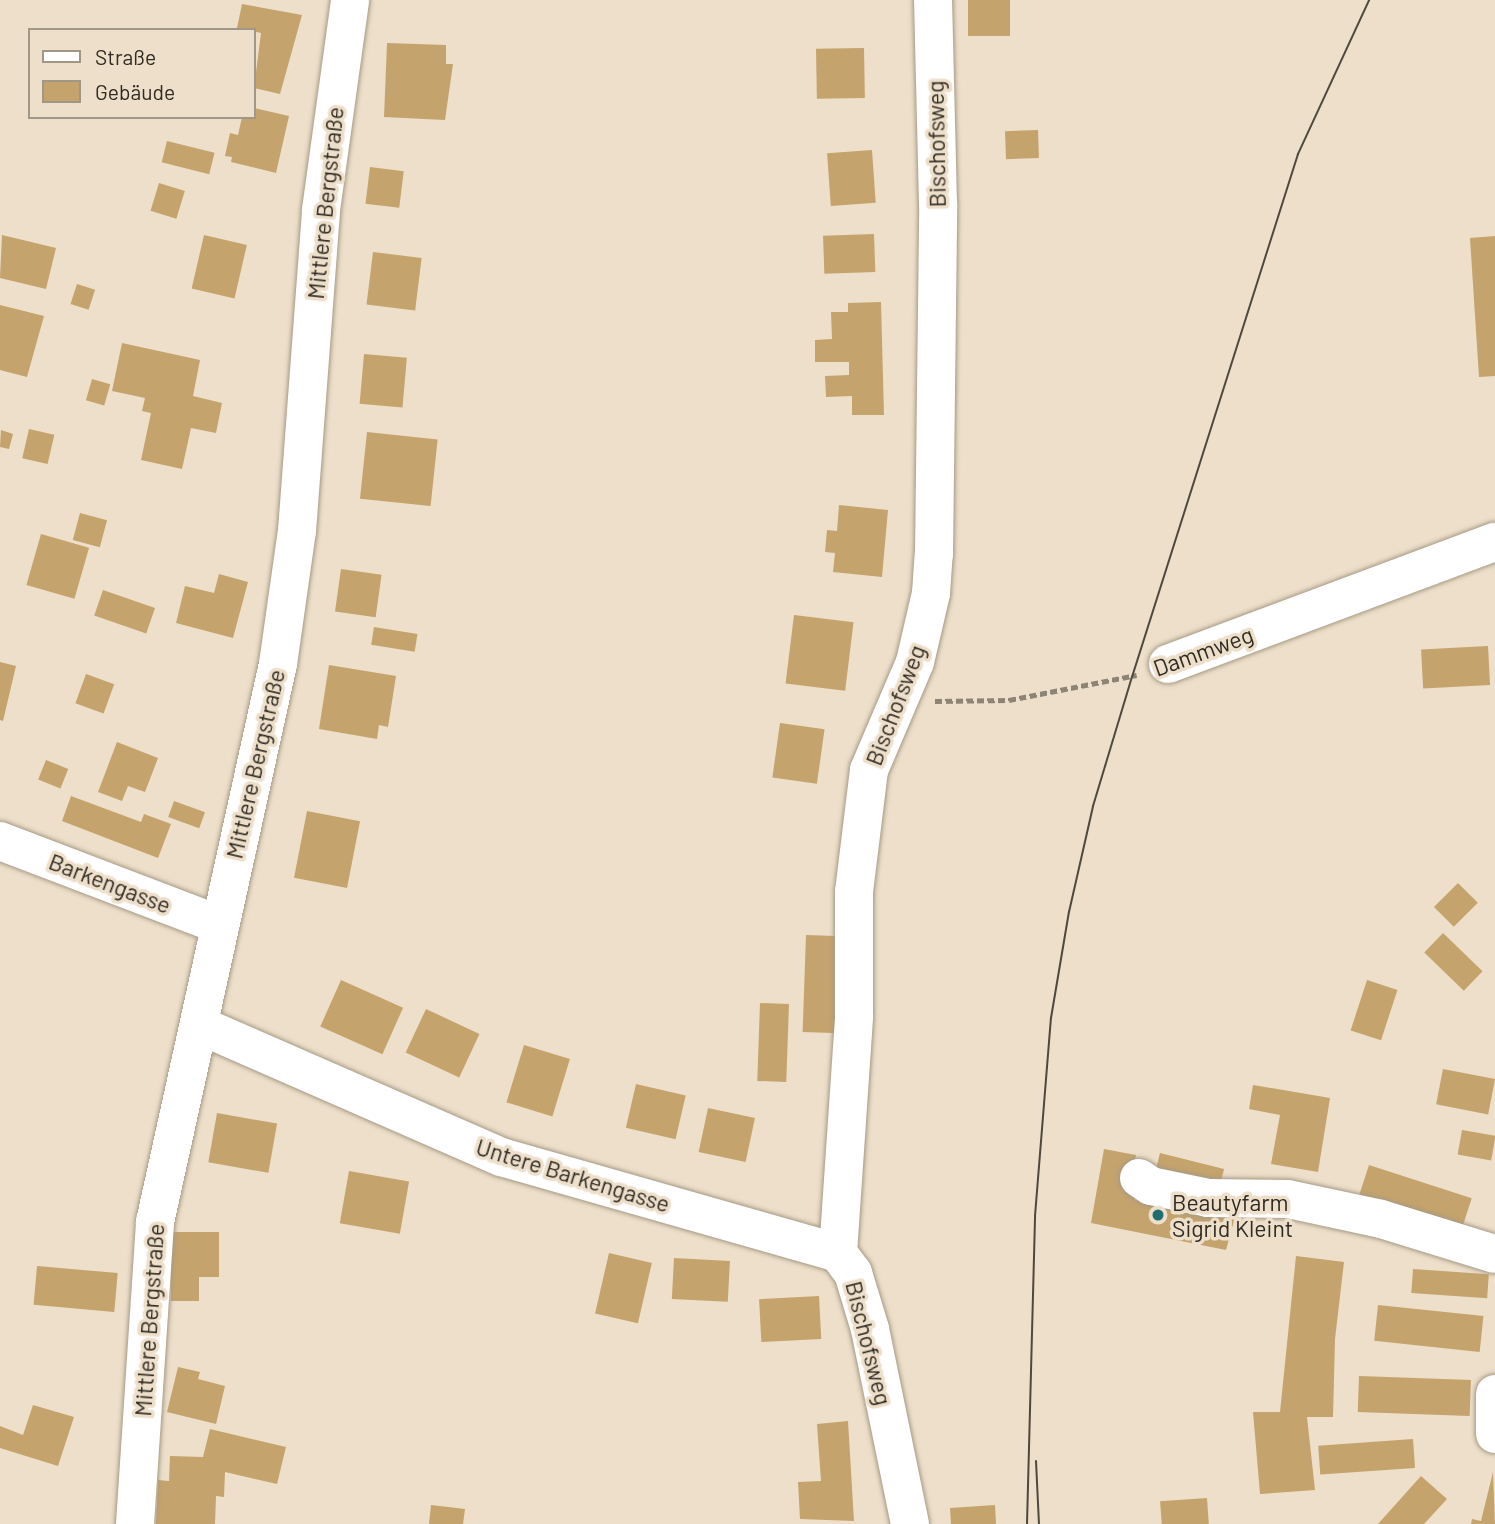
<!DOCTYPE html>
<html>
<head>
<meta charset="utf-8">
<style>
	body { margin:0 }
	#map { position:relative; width:1495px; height:1524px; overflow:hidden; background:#eddfca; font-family:Barlow,sans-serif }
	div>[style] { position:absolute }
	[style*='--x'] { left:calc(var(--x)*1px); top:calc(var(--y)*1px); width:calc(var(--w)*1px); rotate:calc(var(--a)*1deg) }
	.building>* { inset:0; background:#c5a36c; transform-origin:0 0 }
	.path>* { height:4.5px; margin-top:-2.25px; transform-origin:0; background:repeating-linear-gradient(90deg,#8d8475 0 7px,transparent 0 10.5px) }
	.roads { filter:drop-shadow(0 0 2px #a69a85) drop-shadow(0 0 2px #a69a85) }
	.minor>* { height:38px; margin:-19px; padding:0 19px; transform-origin:19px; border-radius:19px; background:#fff }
	.tram>* { height:2px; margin:-1px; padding:0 1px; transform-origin:1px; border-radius:1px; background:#4e483d }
	.dots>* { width:19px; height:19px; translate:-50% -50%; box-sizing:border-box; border:4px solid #eddfca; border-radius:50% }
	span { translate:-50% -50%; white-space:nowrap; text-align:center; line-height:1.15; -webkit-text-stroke:7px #eddfca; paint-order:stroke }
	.street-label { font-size:23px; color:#2f2a22 }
	.poi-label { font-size:23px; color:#2f2a22 }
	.left { translate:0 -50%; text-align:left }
	.legend { position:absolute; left:28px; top:28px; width:228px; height:91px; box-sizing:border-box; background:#eddfca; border:2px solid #a19787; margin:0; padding:9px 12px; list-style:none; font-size:21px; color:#2f2a22 }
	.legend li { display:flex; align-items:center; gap:14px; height:35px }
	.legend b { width:35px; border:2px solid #a19787 }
</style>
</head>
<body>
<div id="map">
	<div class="building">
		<i style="left:968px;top:0;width:42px;height:36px"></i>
		<i style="clip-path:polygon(242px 4px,302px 15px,280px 94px,254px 88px,261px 33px,237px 28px)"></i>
		<i style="clip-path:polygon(387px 43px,446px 45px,446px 64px,453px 64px,445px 120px,384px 117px)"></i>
		<i style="left:864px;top:48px;width:50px;height:48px;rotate:89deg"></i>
		<i style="clip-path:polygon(254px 108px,289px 116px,276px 173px,231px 162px,232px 157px,225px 156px,230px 133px,238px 135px,242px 117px,254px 117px)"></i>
		<i style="left:1038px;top:130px;width:28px;height:33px;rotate:88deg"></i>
		<i style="left:167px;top:141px;width:49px;height:22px;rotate:14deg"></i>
		<i style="left:872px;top:150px;width:53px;height:45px;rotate:86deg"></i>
		<i style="left:370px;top:167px;width:34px;height:37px;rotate:7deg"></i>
		<i style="left:159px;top:183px;width:27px;height:29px;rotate:17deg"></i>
		<i style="left:874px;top:234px;width:38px;height:51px;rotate:88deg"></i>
		<i style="clip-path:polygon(2px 235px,56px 248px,46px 289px,0 278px)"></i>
		<i style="left:204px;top:235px;width:44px;height:55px;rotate:13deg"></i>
		<i style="clip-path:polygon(1495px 236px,1495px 376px,1479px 377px,1470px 238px)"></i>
		<i style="left:373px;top:252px;width:49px;height:53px;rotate:7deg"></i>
		<i style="left:77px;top:284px;width:19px;height:21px;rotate:18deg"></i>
		<i style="clip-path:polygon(881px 302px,884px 415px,852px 415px,852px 396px,826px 397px,825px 376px,849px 375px,849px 362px,815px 362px,815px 340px,832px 339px,831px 312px,848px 312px,848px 303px)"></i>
		<i style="clip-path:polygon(0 305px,44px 316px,27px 377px,0 370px)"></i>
		<i style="clip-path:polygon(122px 343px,200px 360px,193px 396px,222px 403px,216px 433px,191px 428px,182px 469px,141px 460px,151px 413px,142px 411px,145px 398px,112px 391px)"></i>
		<i style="left:364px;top:354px;width:43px;height:50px;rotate:5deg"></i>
		<i style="left:92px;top:379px;width:19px;height:22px;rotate:16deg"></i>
		<i style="left:29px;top:429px;width:26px;height:30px;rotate:13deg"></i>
		<i style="clip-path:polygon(1px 430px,13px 434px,9px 449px,0 447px)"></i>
		<i style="left:367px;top:432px;width:71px;height:67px;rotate:6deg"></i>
		<i style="clip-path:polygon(839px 505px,888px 510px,882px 577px,833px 572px,835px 553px,825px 552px,827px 530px,837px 531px)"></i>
		<i style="left:80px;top:513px;width:28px;height:28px;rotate:15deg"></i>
		<i style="left:41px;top:534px;width:50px;height:53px;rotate:16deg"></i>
		<i style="left:341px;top:569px;width:41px;height:43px;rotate:8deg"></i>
		<i style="clip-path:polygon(219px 574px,248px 582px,233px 638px,176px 623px,185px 586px,214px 593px)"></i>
		<i style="left:103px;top:590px;width:55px;height:27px;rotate:19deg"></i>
		<i style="left:794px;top:615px;width:60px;height:69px;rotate:7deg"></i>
		<i style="left:374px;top:627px;width:44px;height:18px;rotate:9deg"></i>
		<i style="left:1488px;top:646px;width:39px;height:67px;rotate:87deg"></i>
		<i style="clip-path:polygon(0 662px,16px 666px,3px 721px,0 720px)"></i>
		<i style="clip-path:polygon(329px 665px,396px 676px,388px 727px,379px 725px,377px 739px,319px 729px)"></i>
		<i style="left:86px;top:674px;width:30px;height:31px;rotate:20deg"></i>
		<i style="left:780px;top:723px;width:45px;height:55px;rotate:8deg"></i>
		<i style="clip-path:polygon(117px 742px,158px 758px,145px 792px,128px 786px,122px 801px,98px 792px)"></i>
		<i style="left:46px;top:760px;width:24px;height:21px;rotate:22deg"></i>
		<i style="clip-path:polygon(71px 796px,141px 822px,144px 814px,171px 824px,158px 858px,62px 821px)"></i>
		<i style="left:174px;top:801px;width:33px;height:17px;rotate:20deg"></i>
		<i style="left:307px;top:811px;width:54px;height:68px;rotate:11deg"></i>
		<i style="left:1458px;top:883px;width:28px;height:34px;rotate:45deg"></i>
		<i style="left:1443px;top:933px;width:55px;height:27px;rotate:44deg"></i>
		<i style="left:806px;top:935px;width:37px;height:97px;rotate:2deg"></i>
		<i style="left:341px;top:980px;width:68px;height:51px;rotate:24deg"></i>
		<i style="left:1367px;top:980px;width:32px;height:53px;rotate:18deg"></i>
		<i style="left:760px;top:1003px;width:29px;height:78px;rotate:2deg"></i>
		<i style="left:426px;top:1009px;width:59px;height:48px;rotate:25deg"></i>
		<i style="left:524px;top:1045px;width:48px;height:60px;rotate:17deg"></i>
		<i style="left:1443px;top:1069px;width:53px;height:36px;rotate:11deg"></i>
		<i style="left:636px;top:1084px;width:51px;height:45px;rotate:13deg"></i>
		<i style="clip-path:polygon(1253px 1085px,1330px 1098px,1318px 1172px,1271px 1164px,1280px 1115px,1249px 1109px)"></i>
		<i style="left:708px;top:1108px;width:48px;height:45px;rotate:12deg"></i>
		<i style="left:217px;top:1113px;width:61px;height:50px;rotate:10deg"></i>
		<i style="left:1462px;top:1130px;width:34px;height:25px;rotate:10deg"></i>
		<i style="clip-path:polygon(1104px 1149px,1136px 1155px,1130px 1185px,1138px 1186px,1135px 1200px,1235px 1217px,1226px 1250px,1091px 1223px)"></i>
		<i style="left:1160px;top:1153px;width:66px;height:21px;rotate:14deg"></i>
		<i style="left:1369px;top:1165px;width:108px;height:34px;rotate:18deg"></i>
		<i style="left:349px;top:1171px;width:61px;height:53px;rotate:10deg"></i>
		<i style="clip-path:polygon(171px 1232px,219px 1232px,219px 1277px,199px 1277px,199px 1301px,171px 1301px)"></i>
		<i style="left:609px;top:1253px;width:44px;height:62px;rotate:13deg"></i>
		<i style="clip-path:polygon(1296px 1256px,1344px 1262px,1335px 1339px,1333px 1417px,1307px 1417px,1315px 1490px,1260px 1494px,1253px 1412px,1280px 1412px)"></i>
		<i style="left:674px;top:1258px;width:56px;height:41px;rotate:3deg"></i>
		<i style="left:37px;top:1266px;width:81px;height:39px;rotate:5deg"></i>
		<i style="left:1413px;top:1269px;width:76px;height:24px;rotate:4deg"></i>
		<i style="left:819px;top:1296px;width:43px;height:60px;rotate:87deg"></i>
		<i style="left:1378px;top:1305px;width:106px;height:36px;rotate:6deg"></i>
		<i style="clip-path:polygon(178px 1367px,200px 1372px,198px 1379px,225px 1386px,216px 1424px,167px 1412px)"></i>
		<i style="left:1359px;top:1376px;width:112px;height:36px;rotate:2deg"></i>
		<i style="clip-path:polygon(33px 1405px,74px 1417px,58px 1466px,0 1448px,0 1426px,23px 1435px)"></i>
		<i style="clip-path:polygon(848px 1421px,854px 1521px,800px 1519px,798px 1482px,821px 1481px,817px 1424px)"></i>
		<i style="clip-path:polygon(210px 1429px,286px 1447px,277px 1484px,225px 1472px,224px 1497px,216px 1496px,215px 1524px,156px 1524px,158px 1480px,169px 1481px,170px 1456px,203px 1457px)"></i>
		<i style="left:1413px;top:1439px;width:29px;height:95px;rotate:86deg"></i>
		<i style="clip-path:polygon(1493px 1472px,1495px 1524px,1471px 1524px,1472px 1519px,1481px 1521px)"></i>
		<i style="clip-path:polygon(1421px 1476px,1447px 1499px,1424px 1524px,1378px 1524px)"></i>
		<i style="left:1207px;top:1498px;width:26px;height:47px;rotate:86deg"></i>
		<i style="clip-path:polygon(431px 1505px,465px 1509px,463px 1524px,429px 1524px)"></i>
		<i style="clip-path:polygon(995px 1505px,996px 1524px,951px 1524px,950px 1508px)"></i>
	</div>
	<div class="path">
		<i style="--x:935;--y:701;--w:74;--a:-0.8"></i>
		<i style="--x:1009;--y:700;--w:130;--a:-11.1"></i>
	</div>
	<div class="roads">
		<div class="minor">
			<i style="--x:1168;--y:664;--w:349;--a:-20.5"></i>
			<i style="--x:0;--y:841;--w:235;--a:20.9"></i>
			<i style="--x:199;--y:1025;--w:330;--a:23.6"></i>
			<i style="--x:501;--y:1157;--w:350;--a:15.9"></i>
			<i style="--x:1139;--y:1178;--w:14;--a:34"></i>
			<i style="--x:1151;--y:1186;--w:58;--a:11.9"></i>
			<i style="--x:1208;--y:1198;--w:80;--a:0.7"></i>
			<i style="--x:1288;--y:1199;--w:95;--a:12.1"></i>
			<i style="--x:1381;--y:1219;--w:119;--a:17.1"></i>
			<i style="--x:1495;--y:1394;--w:40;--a:90"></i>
			<i style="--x:135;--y:1524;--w:303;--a:-86.2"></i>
			<i style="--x:155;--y:1222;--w:571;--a:-77.57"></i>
			<i style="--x:278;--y:664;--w:134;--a:-81.9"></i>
			<i style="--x:297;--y:531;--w:322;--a:-85.7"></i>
			<i style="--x:321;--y:210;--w:212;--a:-82.1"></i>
			<i style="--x:910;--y:1524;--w:199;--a:-101.6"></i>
			<i style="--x:870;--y:1329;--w:59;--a:-106.9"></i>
			<i style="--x:853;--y:1273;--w:25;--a:-127"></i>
			<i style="--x:838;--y:1253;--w:238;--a:-86.1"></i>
			<i style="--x:854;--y:1016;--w:124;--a:-90"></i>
			<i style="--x:854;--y:892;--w:123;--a:-83"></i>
			<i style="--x:869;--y:770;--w:117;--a:-66.9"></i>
			<i style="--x:915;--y:662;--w:71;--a:-76.9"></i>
			<i style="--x:931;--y:593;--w:39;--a:-86"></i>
			<i style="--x:934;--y:554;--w:350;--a:-89.3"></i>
			<i style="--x:938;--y:204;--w:204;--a:-91.4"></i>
		</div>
	</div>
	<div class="tram">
		<i style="--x:1036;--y:1461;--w:63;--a:87.3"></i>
		<i style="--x:1027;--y:1524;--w:308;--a:-88.5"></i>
		<i style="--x:1035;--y:1216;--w:199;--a:-85.4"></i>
		<i style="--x:1051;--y:1018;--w:108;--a:-80.4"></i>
		<i style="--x:1069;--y:912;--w:109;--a:-77.2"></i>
		<i style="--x:1093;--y:806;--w:135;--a:-73.2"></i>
		<i style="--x:1132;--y:677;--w:549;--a:-72.39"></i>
		<i style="--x:1298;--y:154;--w:170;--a:-65.2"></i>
	</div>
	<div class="dots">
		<i style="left:1158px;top:1215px;background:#226d70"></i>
	</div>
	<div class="street-label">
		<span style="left:936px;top:144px;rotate:-91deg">Bischofsweg</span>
		<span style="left:325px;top:203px;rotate:-84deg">Mittlere Bergstraße</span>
		<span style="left:1203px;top:651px;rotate:-20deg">Dammweg</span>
		<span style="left:895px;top:705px;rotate:-69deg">Bischofsweg</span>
		<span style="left:255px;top:764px;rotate:-77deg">Mittlere Bergstraße</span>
		<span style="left:110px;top:883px;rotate:21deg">Barkengasse</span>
		<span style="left:573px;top:1175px;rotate:17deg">Untere Barkengasse</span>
		<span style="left:149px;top:1320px;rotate:-86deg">Mittlere Bergstraße</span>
		<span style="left:869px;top:1343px;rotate:76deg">Bischofsweg</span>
	</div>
	<div class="poi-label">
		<span class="left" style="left:1172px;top:1215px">Beautyfarm<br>Sigrid Kleint</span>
	</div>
	<ul class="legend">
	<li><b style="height:9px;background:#fff"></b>Straße</li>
	<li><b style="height:19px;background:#c5a36c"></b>Gebäude</li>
	</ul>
</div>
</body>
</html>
